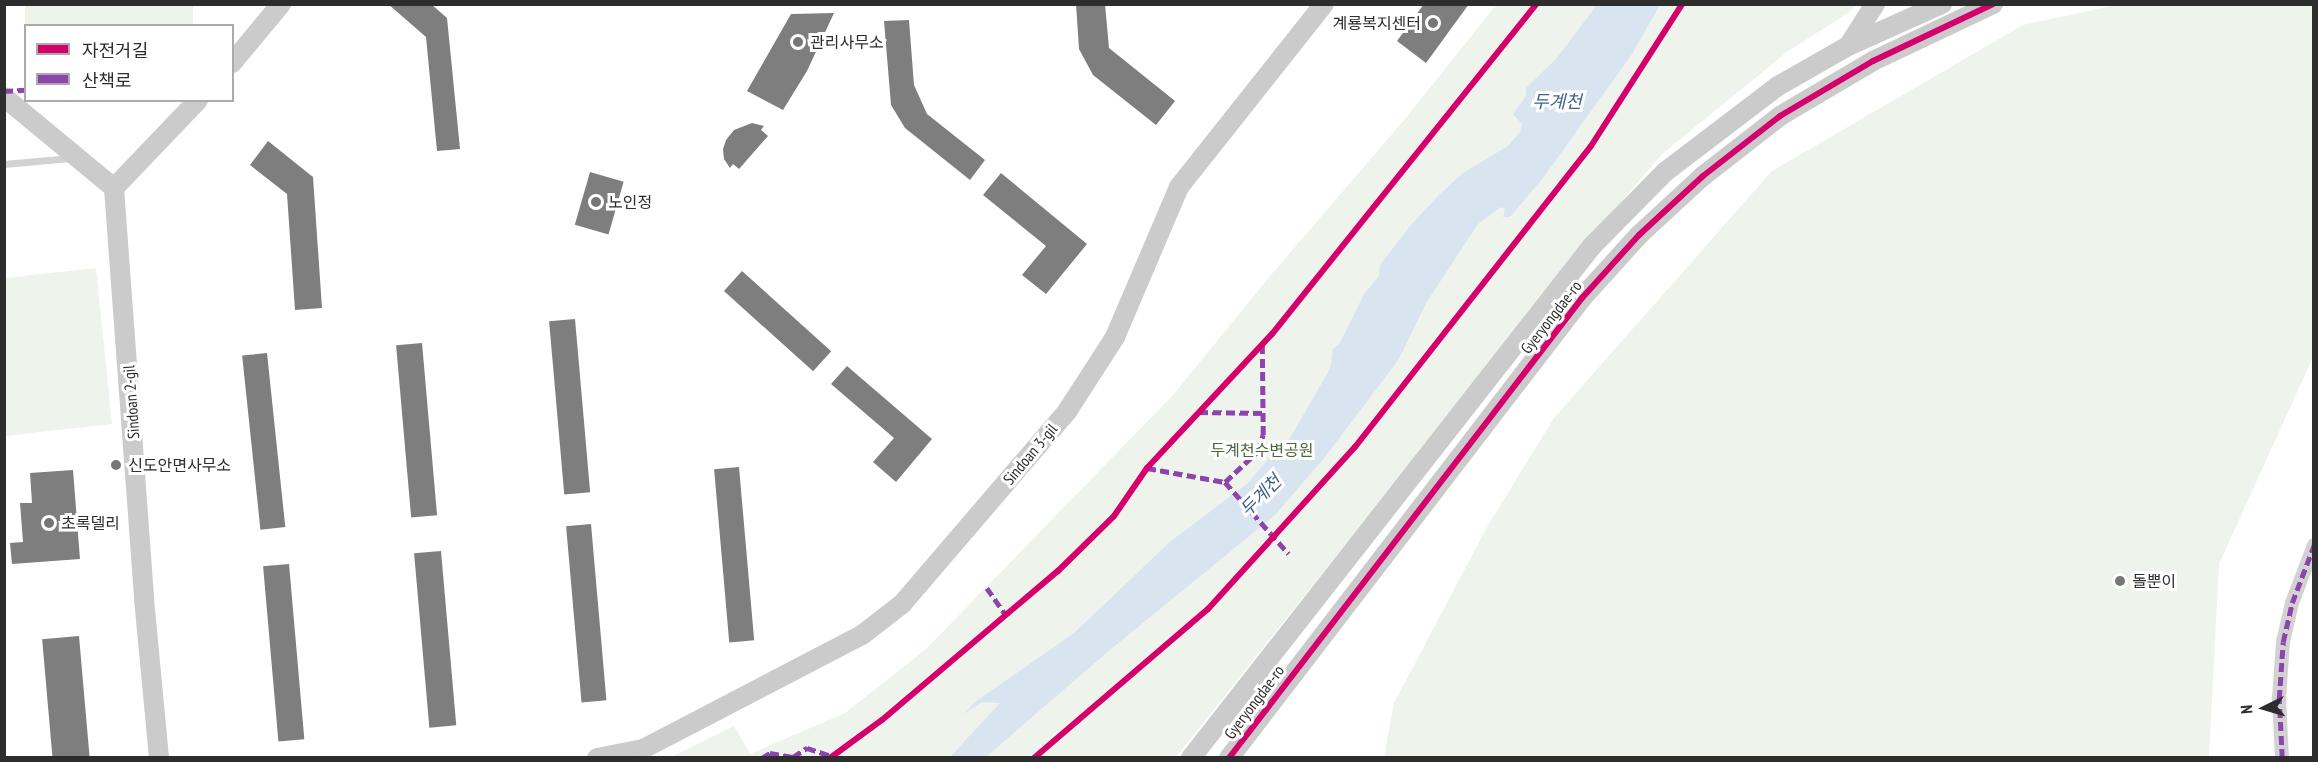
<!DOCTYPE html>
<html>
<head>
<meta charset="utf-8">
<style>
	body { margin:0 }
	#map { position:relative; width:2318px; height:762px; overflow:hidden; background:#fff; font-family:"PT Sans Narrow","Noto Sans KR",sans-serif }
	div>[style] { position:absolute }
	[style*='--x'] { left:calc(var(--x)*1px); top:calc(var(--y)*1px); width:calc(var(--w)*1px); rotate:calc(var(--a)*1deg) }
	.green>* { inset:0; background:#eef3eb; transform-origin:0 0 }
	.water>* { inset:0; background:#d8e4f0 }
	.building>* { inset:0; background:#7e7e7e; transform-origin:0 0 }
	.lane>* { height:7px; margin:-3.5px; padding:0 3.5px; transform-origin:3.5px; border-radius:3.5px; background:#d2d2d2 }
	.street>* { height:14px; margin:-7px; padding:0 7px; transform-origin:7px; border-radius:7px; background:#d2d2d2 }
	.secondary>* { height:20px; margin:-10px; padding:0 10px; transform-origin:10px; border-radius:10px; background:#cbcbcb }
	.quiet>* { height:4.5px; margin-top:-2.25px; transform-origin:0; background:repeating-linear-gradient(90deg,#8e44ad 0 9px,transparent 0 13.5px) }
	.cycleway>* { height:6px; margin:-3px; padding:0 3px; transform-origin:3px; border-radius:3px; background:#d6006c }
	.dots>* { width:16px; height:16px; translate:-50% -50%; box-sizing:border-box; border:3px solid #fff; border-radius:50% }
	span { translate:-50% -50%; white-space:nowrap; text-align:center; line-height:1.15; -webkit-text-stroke:6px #fff; paint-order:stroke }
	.poi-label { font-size:16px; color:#2d2d2d }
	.right { translate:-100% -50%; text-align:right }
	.left { translate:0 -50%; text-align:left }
	.street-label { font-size:16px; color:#2d2d2d }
	.park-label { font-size:16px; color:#4a673c }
	.water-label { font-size:18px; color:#3d648d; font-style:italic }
	.frame { position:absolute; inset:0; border:6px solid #2d2d2d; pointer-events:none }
	.legend { position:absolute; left:24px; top:24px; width:210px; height:78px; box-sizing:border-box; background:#fff; border:2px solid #ababab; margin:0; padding:8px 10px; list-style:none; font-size:18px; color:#2d2d2d }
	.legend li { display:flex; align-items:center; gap:12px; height:30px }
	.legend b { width:30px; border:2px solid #ababab }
	.north { position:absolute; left:2234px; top:678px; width:60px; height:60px; -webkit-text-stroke:4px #fff; paint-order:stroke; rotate:265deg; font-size:16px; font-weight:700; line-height:24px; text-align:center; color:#2d2d2d }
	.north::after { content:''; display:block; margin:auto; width:21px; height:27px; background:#2d2d2d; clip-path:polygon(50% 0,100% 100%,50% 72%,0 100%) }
</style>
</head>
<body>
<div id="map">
	<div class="green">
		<i style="clip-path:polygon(2120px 4px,2313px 5px,2313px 357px,2219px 564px,2209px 757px,1384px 757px,1394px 703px,1487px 527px,1554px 418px,1772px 171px,2023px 25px)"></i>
		<i style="left:25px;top:5px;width:168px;height:20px"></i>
		<i style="clip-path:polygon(1496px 5px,1854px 5px,1851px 11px,1787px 52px,1662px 154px,1576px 255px,1176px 757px,669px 758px,734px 726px,750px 754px,845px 713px,926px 649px,1173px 395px,1270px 276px,1405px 119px)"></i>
		<i style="clip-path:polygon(96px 268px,112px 424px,5px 436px,5px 278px)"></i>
	</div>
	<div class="water">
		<i style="clip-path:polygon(1597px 5px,1660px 5px,1632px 54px,1543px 178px,1510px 217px,1503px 217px,1505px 209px,1501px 207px,1478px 224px,1426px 303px,1399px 359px,1325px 457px,1275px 515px,1111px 649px,986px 757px,950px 757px,1000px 703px,982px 702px,964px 714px,975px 702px,1074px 633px,1171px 541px,1248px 483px,1275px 451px,1287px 443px,1330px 369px,1333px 349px,1340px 343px,1364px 294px,1379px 276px,1380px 265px,1410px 226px,1440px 194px,1463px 173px,1508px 146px,1520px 132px,1522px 124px,1513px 114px,1526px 96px,1526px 88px,1556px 59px)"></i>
	</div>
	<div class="building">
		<i style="clip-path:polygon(388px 4px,431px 4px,447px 18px,460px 149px,437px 151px,426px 37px)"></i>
		<i style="clip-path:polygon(1076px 4px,1105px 4px,1109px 48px,1175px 101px,1156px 125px,1093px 75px,1079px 49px)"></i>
		<i style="clip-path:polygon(1424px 4px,1469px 4px,1426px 63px,1397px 41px)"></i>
		<i style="clip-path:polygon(834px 13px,807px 71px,783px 110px,747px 91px,791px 14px)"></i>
		<i style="clip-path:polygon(909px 20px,914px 85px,927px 114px,985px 160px,970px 180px,905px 128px,891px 105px,884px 21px)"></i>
		<i style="clip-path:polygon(752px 123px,764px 126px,761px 130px,768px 136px,739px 169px,733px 164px,730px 168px,724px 159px,723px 149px,726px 140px,734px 130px)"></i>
		<i style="clip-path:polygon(268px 141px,313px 177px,322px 308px,295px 310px,287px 194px,250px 165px)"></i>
		<i style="left:590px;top:172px;width:35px;height:55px;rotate:16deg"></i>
		<i style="clip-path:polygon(1001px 173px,1087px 244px,1046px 294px,1022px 275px,1046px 246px,983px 195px)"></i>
		<i style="left:742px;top:271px;width:120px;height:27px;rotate:42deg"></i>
		<i style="left:575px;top:319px;width:174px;height:26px;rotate:85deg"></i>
		<i style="left:422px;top:343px;width:173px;height:26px;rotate:85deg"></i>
		<i style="left:267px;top:353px;width:175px;height:25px;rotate:84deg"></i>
		<i style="clip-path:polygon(847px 366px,932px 439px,896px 482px,873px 462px,894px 438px,831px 384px)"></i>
		<i style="left:739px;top:467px;width:174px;height:25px;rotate:85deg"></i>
		<i style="clip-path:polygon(73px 470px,80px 559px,12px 564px,10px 543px,23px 542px,20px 503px,32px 503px,30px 473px)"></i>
		<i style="left:591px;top:524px;width:177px;height:25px;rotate:85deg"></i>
		<i style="left:441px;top:551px;width:175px;height:27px;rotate:85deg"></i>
		<i style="left:289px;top:564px;width:176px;height:26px;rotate:85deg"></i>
		<i style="left:79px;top:636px;width:122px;height:37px;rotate:85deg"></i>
	</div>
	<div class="lane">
		<i style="--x:4;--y:164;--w:67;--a:-5.1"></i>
	</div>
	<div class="street">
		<i style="--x:2282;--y:758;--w:59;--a:-92.9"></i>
		<i style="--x:2279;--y:699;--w:57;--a:-86"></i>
		<i style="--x:2283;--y:642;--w:40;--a:-77"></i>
		<i style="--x:2292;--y:603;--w:62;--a:-69.2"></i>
	</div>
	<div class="secondary">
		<i style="--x:1849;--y:45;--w:49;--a:-57.6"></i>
		<i style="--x:232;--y:63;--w:77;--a:-50.3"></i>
		<i style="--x:4;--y:97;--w:143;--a:39.6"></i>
		<i style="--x:114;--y:188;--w:412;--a:85.8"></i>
		<i style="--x:144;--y:599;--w:160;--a:84.6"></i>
		<i style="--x:114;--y:188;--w:122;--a:-46.3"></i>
		<i style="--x:597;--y:758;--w:47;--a:-11.1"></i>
		<i style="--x:643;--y:749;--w:247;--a:-27.5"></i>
		<i style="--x:862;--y:635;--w:51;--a:-37.8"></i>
		<i style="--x:902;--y:604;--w:255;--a:-49.4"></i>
		<i style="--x:1068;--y:410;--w:87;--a:-57.2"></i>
		<i style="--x:1115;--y:337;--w:163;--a:-66.9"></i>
		<i style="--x:1179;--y:187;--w:233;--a:-51.6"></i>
		<i style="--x:1191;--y:758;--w:650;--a:-51.93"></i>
		<i style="--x:1592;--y:246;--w:104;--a:-45.4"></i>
		<i style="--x:1665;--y:172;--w:142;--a:-37.3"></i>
		<i style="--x:1778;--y:86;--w:81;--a:-29.7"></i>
		<i style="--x:1848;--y:46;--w:103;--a:-24.1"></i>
		<i style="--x:1229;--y:758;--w:580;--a:-52.5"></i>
		<i style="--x:1582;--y:298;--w:85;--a:-47.9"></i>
		<i style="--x:1639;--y:235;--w:87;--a:-42.7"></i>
		<i style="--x:1703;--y:176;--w:98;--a:-37.9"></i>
		<i style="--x:1780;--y:116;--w:108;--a:-30.6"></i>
		<i style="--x:1873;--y:61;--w:133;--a:-25.4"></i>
	</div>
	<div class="quiet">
		<i style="--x:4;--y:91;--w:22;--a:-3"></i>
		<i style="--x:1199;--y:412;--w:64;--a:0.9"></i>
		<i style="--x:1147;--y:468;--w:79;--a:10.2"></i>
		<i style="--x:1225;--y:482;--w:96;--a:48.4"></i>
		<i style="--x:1225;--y:482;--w:45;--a:-43.2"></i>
		<i style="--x:1258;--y:451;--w:17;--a:-73"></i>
		<i style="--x:1263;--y:435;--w:91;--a:-90.6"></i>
		<i style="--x:987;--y:588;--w:33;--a:55"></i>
		<i style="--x:762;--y:758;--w:9;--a:-32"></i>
		<i style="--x:770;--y:753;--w:23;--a:10"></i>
		<i style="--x:793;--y:757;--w:17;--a:-33"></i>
		<i style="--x:807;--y:748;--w:26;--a:18"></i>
		<i style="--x:2282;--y:758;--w:59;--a:-92.9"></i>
		<i style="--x:2279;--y:699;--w:57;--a:-86"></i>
		<i style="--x:2283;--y:642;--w:40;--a:-77"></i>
		<i style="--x:2292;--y:603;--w:62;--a:-69.2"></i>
	</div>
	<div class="cycleway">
		<i style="--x:830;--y:758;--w:64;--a:-36.2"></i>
		<i style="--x:882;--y:720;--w:231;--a:-40.3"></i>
		<i style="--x:1058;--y:571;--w:78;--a:-44.5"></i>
		<i style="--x:1114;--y:516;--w:58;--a:-55.5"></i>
		<i style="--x:1147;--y:468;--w:183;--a:-47"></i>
		<i style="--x:1272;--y:334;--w:423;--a:-51.3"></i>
		<i style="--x:1034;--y:758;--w:229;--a:-40.6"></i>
		<i style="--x:1208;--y:609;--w:219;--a:-47.8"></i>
		<i style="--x:1355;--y:447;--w:382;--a:-51.9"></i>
		<i style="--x:1591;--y:146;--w:169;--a:-57.3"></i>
		<i style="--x:1229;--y:758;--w:580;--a:-52.5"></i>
		<i style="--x:1582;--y:298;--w:85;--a:-47.9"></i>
		<i style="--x:1639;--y:235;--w:87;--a:-42.7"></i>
		<i style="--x:1703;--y:176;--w:98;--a:-37.9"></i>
		<i style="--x:1780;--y:116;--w:108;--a:-30.6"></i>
		<i style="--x:1873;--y:61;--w:133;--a:-25.4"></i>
	</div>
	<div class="dots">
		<i style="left:1433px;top:23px;background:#767676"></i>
		<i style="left:798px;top:42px;background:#767676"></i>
		<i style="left:596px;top:202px;background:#767676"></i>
		<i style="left:116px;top:465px;background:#767676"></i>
		<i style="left:49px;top:523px;background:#767676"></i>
		<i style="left:2120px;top:581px;background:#767676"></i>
	</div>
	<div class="poi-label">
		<span class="right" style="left:1421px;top:23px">계룡복지센터</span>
		<span class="left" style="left:810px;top:42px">관리사무소</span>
		<span class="left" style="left:608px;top:202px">노인정</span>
		<span class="left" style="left:128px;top:465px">신도안면사무소</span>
		<span class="left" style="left:61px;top:523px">초록델리</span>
		<span class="left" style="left:2132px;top:581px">돌뿐이</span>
	</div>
	<div class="street-label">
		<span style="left:1551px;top:317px;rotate:-52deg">Gyeryongdae-ro</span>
		<span style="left:131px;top:402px;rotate:-94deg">Sindoan 2-gil</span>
		<span style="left:1030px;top:454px;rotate:-50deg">Sindoan 3-gil</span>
		<span style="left:1254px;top:702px;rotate:-53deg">Gyeryongdae-ro</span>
	</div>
	<div class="park-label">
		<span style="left:1262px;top:450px">두계천수변공원</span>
	</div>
	<div class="water-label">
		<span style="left:1557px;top:102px">두계천</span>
		<span style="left:1261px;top:496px;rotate:-45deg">두계천</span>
	</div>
	<div class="frame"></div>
	<ul class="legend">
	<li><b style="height:8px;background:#d6006c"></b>자전거길</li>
	<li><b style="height:8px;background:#8e44ad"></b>산책로</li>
	</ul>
	<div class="north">N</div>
</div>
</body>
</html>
